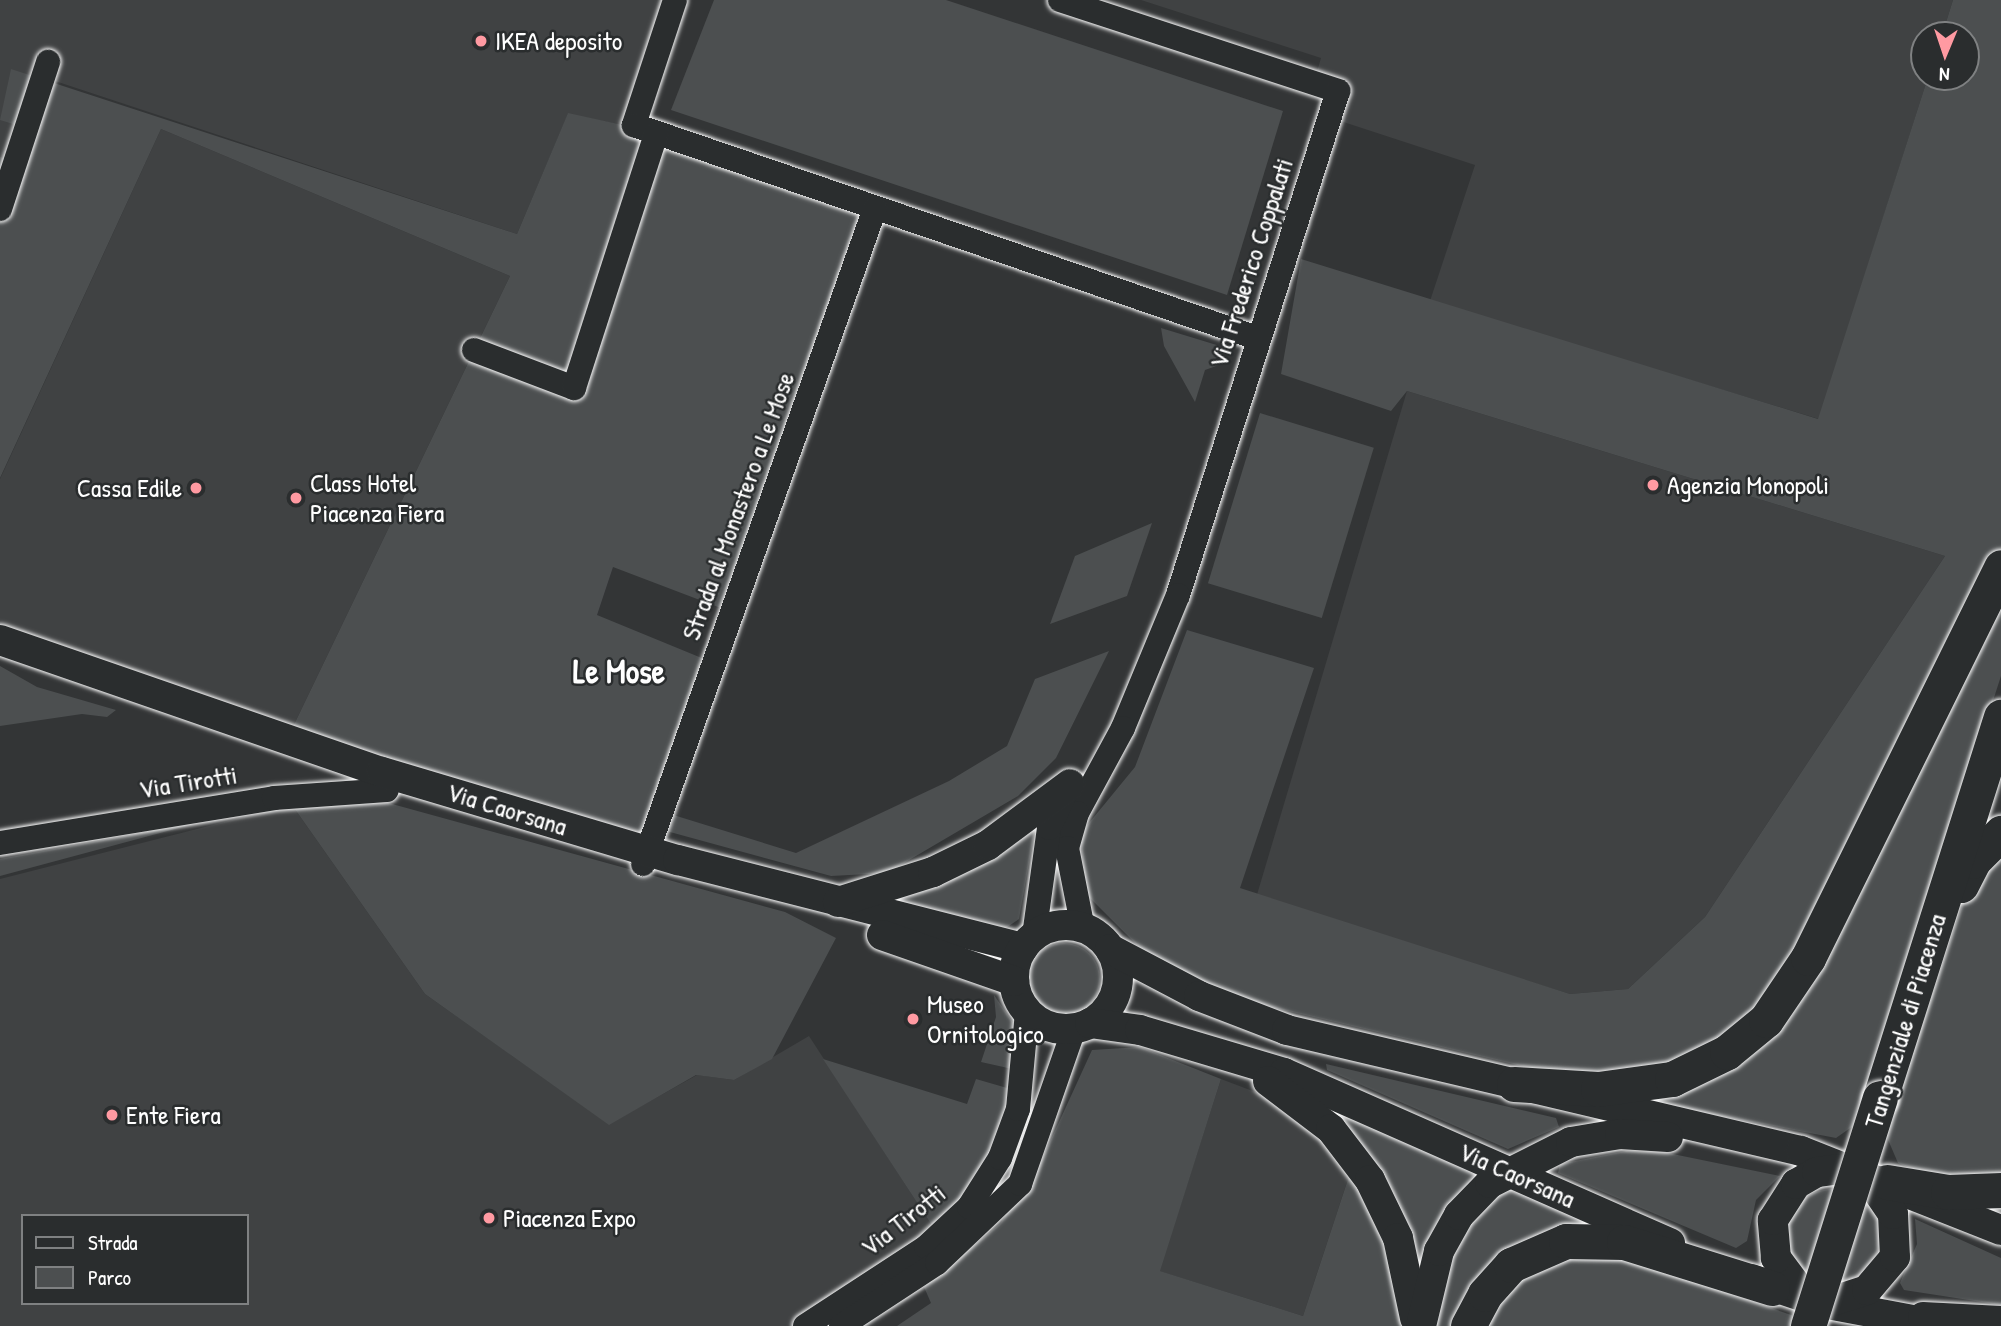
<!DOCTYPE html>
<html>
<head>
<meta charset="utf-8">
<style>
	body { margin:0 }
	#map { position:relative; width:2001px; height:1326px; overflow:hidden; background:#333536; font-family:"Patrick Hand",sans-serif }
	div>[style] { position:absolute }
	[style*='--x'] { left:calc(var(--x)*1px); top:calc(var(--y)*1px); width:calc(var(--w)*1px); rotate:calc(var(--a)*1deg) }
	.built>* { inset:0; background:#404243 }
	.green>* { inset:0; background:#4c4f50; transform-origin:0 0 }
	.round { border-radius:50% }
	.roads { filter:drop-shadow(0 0 2px #fff) drop-shadow(0 0 2px #fff) }
	.minor>* { height:24px; margin:-12px; padding:0 12px; transform-origin:12px; border-radius:12px; background:#2a2d2e }
	.major>* { height:30px; margin:-15px; padding:0 15px; transform-origin:15px; border-radius:15px; background:#2a2d2e }
	.major>.ring { margin:-15px; padding:0; box-sizing:content-box; background:none; border:30px solid #2a2d2e; border-radius:50% }
	.highway>* { height:35px; margin:-17.5px; padding:0 17.5px; transform-origin:17.5px; border-radius:17.5px; background:#2a2d2e }
	.bridges { filter:drop-shadow(0 0 2px #fff) drop-shadow(0 0 2px #fff) }
	.highway-bridge>* { height:35px; margin:-17.5px; padding:0 17.5px; transform-origin:17.5px; border-radius:17.5px; background:#2a2d2e }
	.dots>* { width:19px; height:19px; translate:-50% -50%; box-sizing:border-box; border:4px solid #2a2d2e; border-radius:50% }
	span { translate:-50% -50%; white-space:nowrap; text-align:center; line-height:1.15; -webkit-text-stroke:5px #2a2d2e; paint-order:stroke }
	.poi-label { font-size:26px; color:#fff }
	.left { translate:0 -50%; text-align:left }
	.right { translate:-100% -50%; text-align:right }
	.street-label { font-size:26px; color:#fff }
	.district-label { font-size:33px; color:#fff; font-weight:700 }
	.legend { position:absolute; left:21px; top:1214px; width:228px; height:91px; box-sizing:border-box; background:#2a2d2e; border:2px solid #7f8182; margin:0; padding:9px 12px; list-style:none; font-size:21px; color:#fff }
	.legend li { display:flex; align-items:center; gap:14px; height:35px }
	.legend b { width:35px; border:2px solid #7f8182 }
	.north { position:absolute; left:1910px; top:21px; width:70px; height:70px; box-sizing:border-box; background:#2a2d2e; border:2px solid #7f8182; border-radius:50%; rotate:182deg; font-size:19px; font-weight:700; line-height:28px; text-align:center; color:#fff }
	.north::after { content:''; display:block; margin:auto; width:24px; height:32px; background:#ff9aa2; clip-path:polygon(50% 0,100% 100%,50% 72%,0 100%) }
</style>
</head>
<body>
<div id="map">
	<div class="built">
		<i style="clip-path:polygon(0 0,683px 0,632px 127px,568px 114px,517px 234px,46px 78px,0 209px)"></i>
		<i style="clip-path:polygon(1141px 0,1953px 0,1942px 35px,1924px 35px,1928px 77px,1819px 419px,1430px 301px,1475px 165px,1319px 114px,1325px 94px,1312px 89px,1321px 58px)"></i>
		<i style="clip-path:polygon(161px 129px,510px 276px,289px 735px,0 637px,0 479px)"></i>
		<i style="clip-path:polygon(1407px 391px,1945px 556px,1705px 917px,1628px 989px,1570px 994px,1256px 898px)"></i>
		<i style="clip-path:polygon(evenodd,292px 805px,425px 994px,609px 1124px,697px 1075px,734px 1080px,809px 1036px,933px 1227px,792px 1326px,0 1326px,0 879px,292px 805px,23px 1216px,247px 1216px,247px 1303px,23px 1303px,23px 1216px)"></i>
		<i style="clip-path:polygon(1221px 1079px,1271px 1098px,1313px 1126px,1351px 1170px,1303px 1316px,1159px 1271px)"></i>
	</div>
	<div class="green">
		<i style="clip-path:polygon(714px 0,946px 0,1283px 111px,1227px 295px,671px 110px)"></i>
		<i style="clip-path:polygon(1953px 0,2001px 0,2001px 552px,1786px 980px,1702px 1058px,1569px 1077px,1220px 995px,1147px 955px,1087px 895px,1080px 834px,1135px 767px,1187px 630px,1314px 668px,1240px 888px,1570px 994px,1628px 989px,1705px 917px,1945px 556px,1407px 391px,1391px 411px,1281px 374px,1301px 259px,1818px 419px,1928px 77px,1966px 77px,1966px 35px,1942px 35px)"></i>
		<i style="clip-path:polygon(11px 69px,517px 234px,568px 113px,632px 127px,870px 206px,726px 610px,613px 567px,597px 615px,709px 661px,645px 849px,289px 735px,510px 276px,161px 129px,0 478px,0 157px,15px 162px,26px 128px,0 120px)"></i>
		<i style="clip-path:polygon(1161px 328px,1220px 346px,1224px 354px,1219px 365px,1205px 370px,1195px 402px,1164px 346px)"></i>
		<i style="left:1260px;top:413px;width:119px;height:178px;rotate:17deg"></i>
		<i style="clip-path:polygon(1152px 523px,1127px 596px,1050px 624px,1075px 556px)"></i>
		<i style="clip-path:polygon(2001px 588px,2001px 676px,1856px 1124px,1836px 1138px,1641px 1101px,1742px 1055px)"></i>
		<i style="clip-path:polygon(1109px 651px,1056px 758px,1018px 796px,887px 873px,831px 876px,659px 829px,667px 813px,796px 853px,949px 781px,1007px 746px,1035px 679px)"></i>
		<i style="clip-path:polygon(0 666px,37px 687px,116px 710px,107px 717px,82px 714px,0 726px)"></i>
		<i style="clip-path:polygon(374px 799px,785px 912px,836px 938px,772px 1059px,734px 1080px,696px 1075px,609px 1125px,425px 994px,292px 805px)"></i>
		<i style="clip-path:polygon(201px 822px,0 876px,0 859px)"></i>
		<i style="clip-path:polygon(1036px 823px,1019px 919px,997px 934px,870px 903px)"></i>
		<i style="clip-path:polygon(2001px 845px,2001px 1182px,1938px 1179px,1898px 1163px,1886px 1135px,1968px 888px)"></i>
		<i class="round" style="left:1028px;top:943px;width:72px;height:72px"></i>
		<i style="clip-path:polygon(994px 995px,1020px 1033px,1021px 1071px,981px 1062px,996px 1017px)"></i>
		<i style="clip-path:polygon(1140px 1047px,1221px 1079px,1160px 1271px,1303px 1316px,1351px 1170px,1391px 1243px,1408px 1326px,897px 1326px,931px 1303px,924px 1287px,1000px 1224px,1038px 1168px,1092px 1050px)"></i>
		<i style="clip-path:polygon(823px 1059px,967px 1104px,976px 1079px,1014px 1090px,980px 1178px,933px 1227px)"></i>
		<i style="clip-path:polygon(1326px 1064px,1556px 1118px,1559px 1127px,1508px 1149px,1327px 1070px)"></i>
		<i style="clip-path:polygon(1343px 1112px,1487px 1178px,1418px 1295px,1333px 1120px)"></i>
		<i style="clip-path:polygon(1626px 1151px,1663px 1152px,1780px 1176px,1756px 1200px,1747px 1241px,1736px 1248px,1558px 1173px,1560px 1164px)"></i>
		<i style="clip-path:polygon(1506px 1184px,1605px 1229px,1575px 1231px,1458px 1326px,1428px 1326px,1461px 1227px)"></i>
		<i class="round" style="left:1786px;top:1189px;width:94px;height:94px"></i>
		<i style="clip-path:polygon(1915px 1219px,2001px 1258px,2001px 1305px,1904px 1290px,1900px 1283px,1917px 1244px)"></i>
		<i style="clip-path:polygon(1596px 1247px,1794px 1316px,1791px 1326px,1478px 1326px,1498px 1290px)"></i>
	</div>
	<div class="roads">
		<div class="minor">
			<i style="--x:675;--y:0;--w:132;--a:108.2"></i>
			<i style="--x:634;--y:125;--w:658;--a:18.88"></i>
			<i style="--x:1060;--y:0;--w:293;--a:18.1"></i>
			<i style="--x:1338;--y:91;--w:529;--a:107.61"></i>
			<i style="--x:1178;--y:595;--w:144;--a:112.5"></i>
			<i style="--x:1123;--y:728;--w:97;--a:118.4"></i>
			<i style="--x:1077;--y:813;--w:36;--a:106"></i>
			<i style="--x:1067;--y:848;--w:83;--a:78.8"></i>
			<i style="--x:0;--y:209;--w:155;--a:-71.9"></i>
			<i style="--x:474;--y:350;--w:107;--a:20.8"></i>
			<i style="--x:574;--y:388;--w:267;--a:-72.1"></i>
			<i style="--x:0;--y:843;--w:278;--a:-9.3"></i>
			<i style="--x:274;--y:798;--w:113;--a:-4"></i>
			<i style="--x:643;--y:864;--w:696;--a:-70.52"></i>
			<i style="--x:1034;--y:936;--w:109;--a:-82.1"></i>
			<i style="--x:1049;--y:828;--w:49;--a:-64.5"></i>
			<i style="--x:805;--y:1326;--w:145;--a:-33.1"></i>
			<i style="--x:926;--y:1247;--w:59;--a:-42.9"></i>
			<i style="--x:969;--y:1207;--w:58;--a:-57.7"></i>
			<i style="--x:1000;--y:1158;--w:52;--a:-69.8"></i>
			<i style="--x:1018;--y:1109;--w:97;--a:-84.7"></i>
			<i style="--x:841;--y:1326;--w:115;--a:-33.3"></i>
			<i style="--x:937;--y:1263;--w:115;--a:-43.6"></i>
			<i style="--x:1020;--y:1184;--w:164;--a:-70.8"></i>
		</div>
		<div class="major">
			<i style="--x:0;--y:640;--w:404;--a:19.1"></i>
			<i style="--x:382;--y:772;--w:309;--a:16.6"></i>
			<i style="--x:678;--y:860;--w:356;--a:14.3"></i>
			<i style="--x:838;--y:902;--w:100;--a:-17.5"></i>
			<i style="--x:933;--y:872;--w:61;--a:-26.1"></i>
			<i style="--x:988;--y:845;--w:102;--a:-36.6"></i>
			<i class="ring" style="left:1014px;top:925px;width:74px;height:74px"></i>
			<i style="--x:882;--y:935;--w:140;--a:19.2"></i>
			<i style="--x:1110;--y:949;--w:101;--a:27.8"></i>
			<i style="--x:1199;--y:996;--w:94;--a:21.1"></i>
			<i style="--x:1287;--y:1030;--w:528;--a:13.25"></i>
			<i style="--x:1801;--y:1151;--w:215;--a:21.6"></i>
			<i style="--x:1090;--y:1023;--w:50;--a:8"></i>
			<i style="--x:1140;--y:1030;--w:150;--a:16.6"></i>
			<i style="--x:1284;--y:1073;--w:422;--a:23.8"></i>
			<i style="--x:1268;--y:1081;--w:79;--a:37.3"></i>
			<i style="--x:1331;--y:1129;--w:64;--a:52.6"></i>
			<i style="--x:1370;--y:1180;--w:64;--a:64.2"></i>
			<i style="--x:1398;--y:1238;--w:82;--a:78"></i>
			<i style="--x:1751;--y:1279;--w:75;--a:18.7"></i>
			<i style="--x:1822;--y:1303;--w:125;--a:10.6"></i>
			<i style="--x:1805;--y:1297;--w:49;--a:-126.6"></i>
			<i style="--x:1776;--y:1258;--w:38;--a:-95"></i>
			<i style="--x:1773;--y:1220;--w:43;--a:-57.4"></i>
			<i style="--x:1796;--y:1184;--w:24;--a:-30"></i>
			<i style="--x:1817;--y:1172;--w:31;--a:-7"></i>
			<i style="--x:1830;--y:1302;--w:39;--a:-18"></i>
			<i style="--x:1867;--y:1290;--w:43;--a:-49.7"></i>
			<i style="--x:1895;--y:1257;--w:43;--a:-92.7"></i>
			<i style="--x:1893;--y:1214;--w:50;--a:-124.3"></i>
			<i style="--x:1923;--y:1317;--w:78;--a:2.9"></i>
			<i style="--x:1421;--y:1326;--w:77;--a:-76.5"></i>
			<i style="--x:1439;--y:1251;--w:41;--a:-60.9"></i>
			<i style="--x:1459;--y:1215;--w:45;--a:-45.9"></i>
			<i style="--x:1490;--y:1183;--w:91;--a:-26.8"></i>
			<i style="--x:1571;--y:1142;--w:50;--a:-9.3"></i>
			<i style="--x:1620;--y:1134;--w:48;--a:3.6"></i>
		</div>
		<div class="highway">
			<i style="--x:1961;--y:885;--w:27;--a:-63"></i>
			<i style="--x:1973;--y:861;--w:40;--a:-45"></i>
			<i style="--x:1514;--y:1084;--w:84;--a:3.4"></i>
			<i style="--x:1598;--y:1089;--w:75;--a:-7.7"></i>
			<i style="--x:1672;--y:1079;--w:61;--a:-26.1"></i>
			<i style="--x:1727;--y:1052;--w:50;--a:-39.4"></i>
			<i style="--x:1766;--y:1020;--w:75;--a:-55.9"></i>
			<i style="--x:1808;--y:958;--w:436;--a:-63.7"></i>
			<i style="--x:1880;--y:1098;--w:400;--a:-72.4"></i>
			<i style="--x:1887;--y:1182;--w:62;--a:9.3"></i>
			<i style="--x:1948;--y:1192;--w:53;--a:-2.2"></i>
			<i style="--x:1468;--y:1326;--w:36;--a:-62"></i>
			<i style="--x:1485;--y:1294;--w:39;--a:-48"></i>
			<i style="--x:1511;--y:1265;--w:60;--a:-23.6"></i>
			<i style="--x:1566;--y:1241;--w:58;--a:1"></i>
			<i style="--x:1624;--y:1242;--w:155;--a:17.3"></i>
		</div>
	</div>
	<div class="bridges">
		<div class="highway-bridge">
			<i style="--x:1808;--y:1326;--w:239;--a:-72.5"></i>
		</div>
	</div>
	<div class="dots">
		<i style="left:481px;top:41px;background:#ff9aa2"></i>
		<i style="left:1653px;top:485px;background:#ff9aa2"></i>
		<i style="left:196px;top:488px;background:#ff9aa2"></i>
		<i style="left:296px;top:498px;background:#ff9aa2"></i>
		<i style="left:913px;top:1019px;background:#ff9aa2"></i>
		<i style="left:112px;top:1115px;background:#ff9aa2"></i>
		<i style="left:489px;top:1218px;background:#ff9aa2"></i>
	</div>
	<div class="poi-label">
		<span class="left" style="left:495px;top:41px">IKEA deposito</span>
		<span class="left" style="left:310px;top:498px">Class Hotel<br>Piacenza Fiera</span>
		<span class="left" style="left:1667px;top:485px">Agenzia Monopoli</span>
		<span class="right" style="left:182px;top:488px">Cassa Edile</span>
		<span class="left" style="left:927px;top:1019px">Museo<br>Ornitologico</span>
		<span class="left" style="left:126px;top:1115px">Ente Fiera</span>
		<span class="left" style="left:503px;top:1218px">Piacenza Expo</span>
	</div>
	<div class="street-label">
		<span style="left:1251px;top:263px;rotate:-72deg">Via Frederico Coppalati</span>
		<span style="left:738px;top:506px;rotate:-70deg">Strada al Monastero a Le Mose</span>
		<span style="left:188px;top:782px;rotate:-9deg">Via Tirotti</span>
		<span style="left:507px;top:809px;rotate:17deg">Via Caorsana</span>
		<span style="left:1905px;top:1021px;rotate:-73deg">Tangenziale di Piacenza</span>
		<span style="left:1517px;top:1175px;rotate:24deg">Via Caorsana</span>
		<span style="left:903px;top:1220px;rotate:-38deg">Via Tirotti</span>
	</div>
	<div class="district-label">
		<span style="left:619px;top:672px">Le Mose</span>
	</div>
	<ul class="legend">
	<li><b style="height:9px;background:#2a2d2e"></b>Strada</li>
	<li><b style="height:19px;background:#4c4f50"></b>Parco</li>
	</ul>
	<div class="north">N</div>
</div>
</body>
</html>
